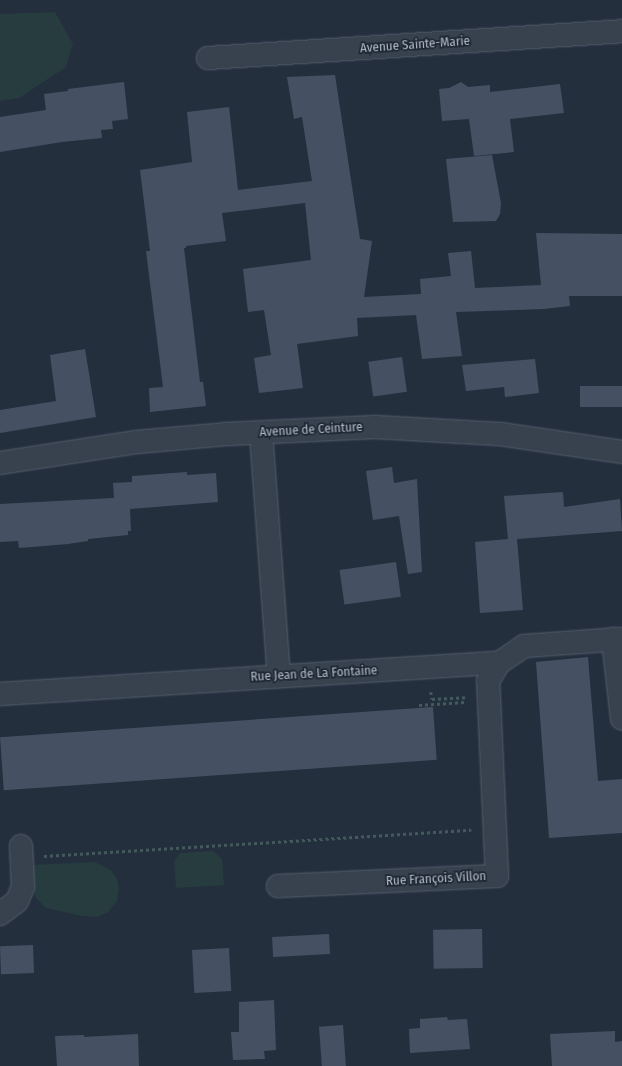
<!DOCTYPE html>
<html>
<head>
<meta charset="utf-8">
<style>
	body { margin:0 }
	#map { position:relative; width:622px; height:1066px; overflow:hidden; background:#242f3e; font-family:"Fira Sans Condensed",sans-serif }
	div>[style] { position:absolute }
	[style*='--x'] { left:calc(var(--x)*1px); top:calc(var(--y)*1px); width:calc(var(--w)*1px); rotate:calc(var(--a)*1deg) }
	.green>* { inset:0; background:#263c3f }
	.building>* { inset:0; background:#455162; transform-origin:0 0 }
	.path>* { height:2.5px; margin-top:-1.25px; transform-origin:0; background:repeating-linear-gradient(90deg,#44595c 0 3px,transparent 0 6px) }
	.roads { filter:drop-shadow(0 0 1px #565f6c) drop-shadow(0 0 1px #565f6c) }
	.minor>* { height:22px; margin:-11px; padding:0 11px; transform-origin:11px; border-radius:11px; background:#38414e }
	span { translate:-50% -50%; white-space:nowrap; text-align:center; line-height:1.15; -webkit-text-stroke:3.5px #1d2633; paint-order:stroke }
	.street-label { font-size:13px; color:#b4bcc9 }
</style>
</head>
<body>
<div id="map">
	<div class="green">
		<i style="clip-path:polygon(55px 12px,73px 44px,66px 67px,19px 98px,0 101px,0 14px)"></i>
		<i style="clip-path:polygon(213px 851px,222px 859px,224px 885px,176px 888px,174px 861px,180px 853px)"></i>
		<i style="clip-path:polygon(95px 862px,111px 870px,117px 879px,119px 890px,117px 901px,108px 912px,97px 917px,82px 916px,46px 908px,36px 898px,33px 889px,32px 865px)"></i>
	</div>
	<div class="building">
		<i style="clip-path:polygon(335px 75px,360px 239px,372px 241px,364px 297px,421px 294px,420px 279px,451px 276px,448px 253px,471px 251px,475px 288px,541px 285px,536px 233px,622px 234px,622px 296px,569px 296px,570px 306px,544px 309px,456px 312px,462px 356px,422px 359px,416px 315px,357px 318px,358px 336px,297px 344px,303px 388px,259px 393px,254px 358px,271px 355px,264px 310px,248px 312px,243px 269px,311px 260px,305px 203px,222px 213px,226px 241px,186px 246px,186px 248px,184px 248px,200px 382px,203px 382px,206px 406px,150px 412px,149px 388px,163px 387px,146px 251px,150px 251px,140px 170px,192px 162px,187px 112px,229px 107px,238px 190px,312px 181px,302px 117px,294px 119px,287px 77px)"></i>
		<i style="clip-path:polygon(124px 82px,128px 119px,112px 121px,113px 129px,101px 130px,102px 138px,62px 142px,0 152px,0 117px,46px 110px,44px 94px,68px 91px,68px 89px)"></i>
		<i style="clip-path:polygon(461px 82px,468px 87px,490px 85px,490px 92px,560px 84px,564px 113px,510px 119px,514px 152px,474px 156px,469px 119px,442px 121px,439px 89px,449px 88px)"></i>
		<i style="clip-path:polygon(492px 155px,501px 203px,500px 214px,496px 221px,453px 222px,446px 159px)"></i>
		<i style="clip-path:polygon(85px 349px,96px 417px,0 433px,0 410px,56px 401px,50px 355px)"></i>
		<i style="left:402px;top:357px;width:35px;height:34px;rotate:82deg"></i>
		<i style="clip-path:polygon(535px 359px,539px 393px,505px 397px,504px 387px,466px 391px,462px 365px)"></i>
		<i style="left:622px;top:386px;width:21px;height:42px;rotate:90deg"></i>
		<i style="clip-path:polygon(392px 467px,394px 483px,417px 479px,422px 572px,408px 574px,399px 516px,373px 520px,366px 471px)"></i>
		<i style="clip-path:polygon(187px 472px,187px 475px,216px 473px,218px 502px,130px 509px,131px 531px,128px 531px,128px 535px,88px 539px,88px 541px,68px 544px,19px 548px,18px 541px,0 542px,0 504px,114px 498px,113px 483px,132px 482px,132px 476px)"></i>
		<i style="clip-path:polygon(563px 492px,564px 507px,620px 499px,622px 531px,517px 539px,523px 610px,480px 613px,475px 542px,508px 539px,504px 496px)"></i>
		<i style="left:396px;top:562px;width:35px;height:57px;rotate:82deg"></i>
		<i style="clip-path:polygon(588px 657px,598px 781px,622px 779px,622px 833px,549px 838px,536px 662px)"></i>
		<i style="left:433px;top:707px;width:53px;height:434px;rotate:86deg"></i>
		<i style="left:482px;top:929px;width:39px;height:49px;rotate:89deg"></i>
		<i style="left:329px;top:934px;width:20px;height:57px;rotate:87deg"></i>
		<i style="left:33px;top:945px;width:28px;height:33px;rotate:88deg"></i>
		<i style="left:229px;top:948px;width:43px;height:37px;rotate:87deg"></i>
		<i style="clip-path:polygon(274px 1000px,276px 1050px,264px 1051px,265px 1059px,233px 1060px,231px 1032px,239px 1032px,239px 1002px)"></i>
		<i style="clip-path:polygon(447px 1017px,448px 1020px,467px 1019px,470px 1049px,410px 1053px,409px 1029px,420px 1028px,420px 1019px)"></i>
		<i style="left:343px;top:1025px;width:41px;height:24px;rotate:86deg"></i>
		<i style="clip-path:polygon(615px 1031px,615px 1042px,622px 1041px,622px 1066px,552px 1066px,550px 1034px)"></i>
		<i style="clip-path:polygon(138px 1034px,139px 1066px,57px 1066px,55px 1036px,84px 1035px,84px 1037px)"></i>
	</div>
	<div class="path">
		<i style="--x:431;--y:692;--w:7;--a:82"></i>
		<i style="--x:432;--y:699;--w:34;--a:-3"></i>
		<i style="--x:419;--y:705;--w:46;--a:-3.7"></i>
		<i style="--x:44;--y:856;--w:428;--a:-3.5"></i>
	</div>
	<div class="roads">
		<div class="minor">
			<i style="--x:208;--y:58;--w:415;--a:-3.7"></i>
			<i style="--x:261;--y:433;--w:244;--a:85.8"></i>
			<i style="--x:0;--y:463;--w:139;--a:-8.7"></i>
			<i style="--x:137;--y:442;--w:89;--a:-5.1"></i>
			<i style="--x:226;--y:434;--w:149;--a:-2.7"></i>
			<i style="--x:375;--y:427;--w:125;--a:3.2"></i>
			<i style="--x:500;--y:434;--w:123;--a:8.4"></i>
			<i style="--x:613;--y:639;--w:80;--a:83.5"></i>
			<i style="--x:0;--y:694;--w:500;--a:-3.6"></i>
			<i style="--x:499;--y:663;--w:30;--a:-34"></i>
			<i style="--x:524;--y:646;--w:98;--a:-4.1"></i>
			<i style="--x:278;--y:886;--w:219;--a:-2.6"></i>
			<i style="--x:497;--y:876;--w:195;--a:-92.6"></i>
			<i style="--x:488;--y:681;--w:21;--a:-59"></i>
			<i style="--x:0;--y:914;--w:21;--a:-37"></i>
			<i style="--x:17;--y:901;--w:15;--a:-67"></i>
			<i style="--x:23;--y:887;--w:41;--a:-92.8"></i>
		</div>
	</div>
	<div class="street-label">
		<span style="left:415px;top:45px;rotate:-4deg">Avenue Sainte-Marie</span>
		<span style="left:311px;top:430px;rotate:-3deg">Avenue de Ceinture</span>
		<span style="left:314px;top:674px;rotate:-3deg">Rue Jean de La Fontaine</span>
		<span style="left:436px;top:879px;rotate:-3deg">Rue François Villon</span>
	</div>
</div>
</body>
</html>
